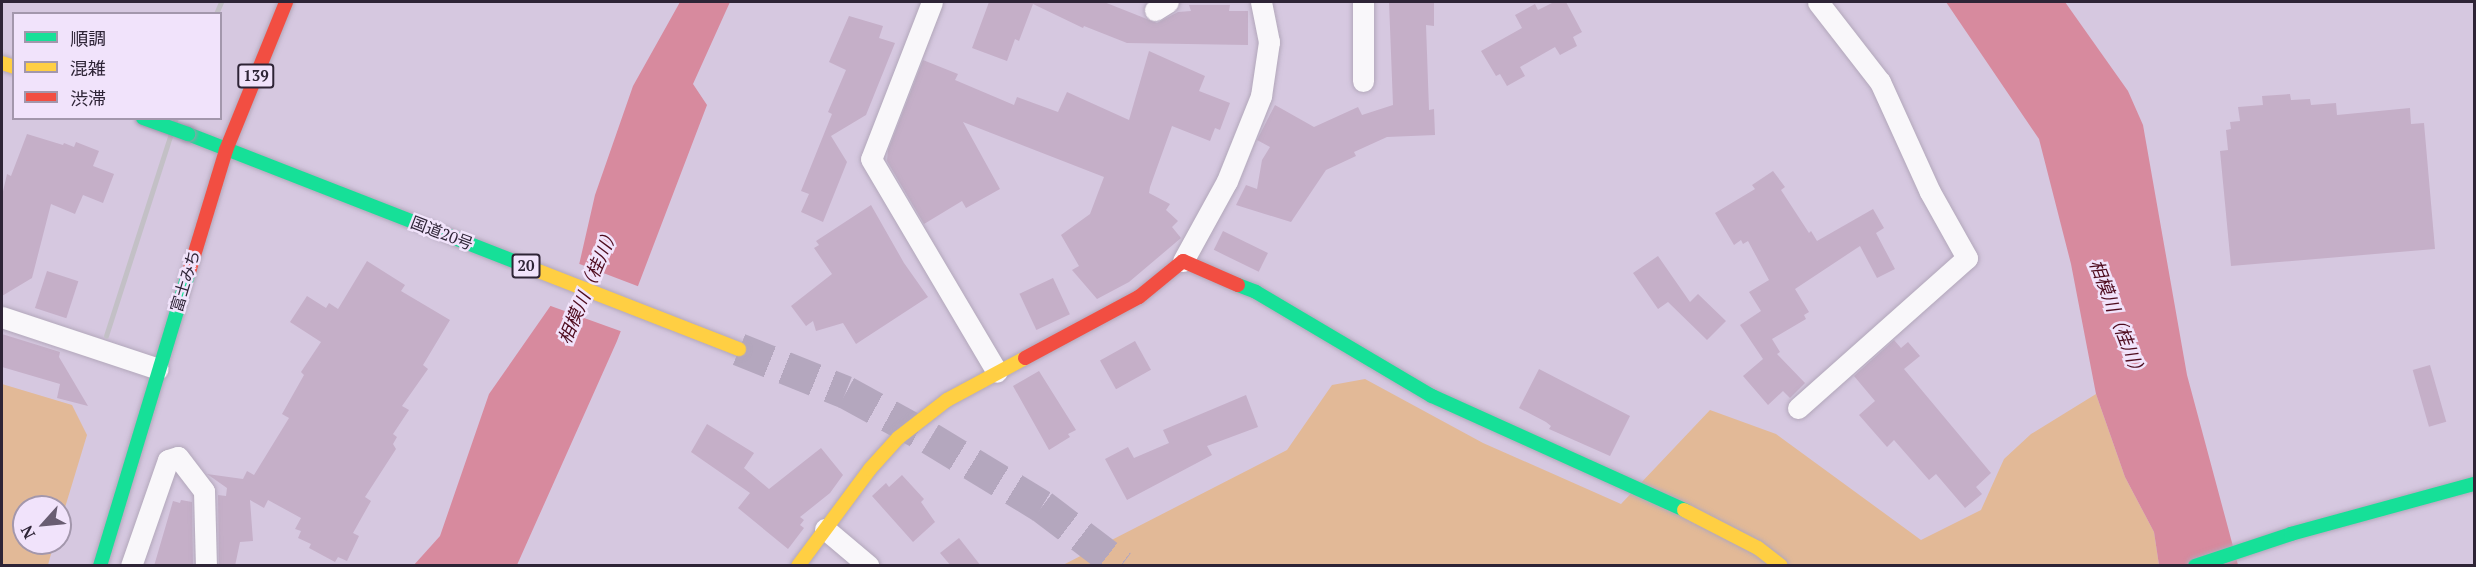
<!DOCTYPE html>
<html>
<head>
<meta charset="utf-8">
<style>
	body { margin:0 }
	#map { position:relative; width:2476px; height:567px; overflow:hidden; background:#d6c8e0; font-family:"PT Serif","Noto Sans JP",serif }
	div>[style] { position:absolute }
	[style*='--x'] { left:calc(var(--x)*1px); top:calc(var(--y)*1px); width:calc(var(--w)*1px); rotate:calc(var(--a)*1deg) }
	.green>* { inset:0; background:#e2b997 }
	.water>* { inset:0; background:#d78a9e }
	.pier>* { inset:0; background:#d6c8e0 }
	.building>* { inset:0; background:#c5afc8; transform-origin:0 0 }
	.highway-tunnel>* { height:33px; margin-top:-16.5px; transform-origin:0; background:repeating-linear-gradient(90deg,#b4a7be 0 33px,transparent 0 49px) }
	.roads { filter:drop-shadow(0 0 2px #b2a7ba) drop-shadow(0 0 2px #b2a7ba) }
	.street>* { height:21px; margin:-10.5px; padding:0 10.5px; transform-origin:10.5px; border-radius:10.5px; background:#f9f7fa }
	.fast>* { height:14px; margin:-7px; padding:0 7px; transform-origin:7px; border-radius:7px; background:#16e098 }
	.slow>* { height:14px; margin:-7px; padding:0 7px; transform-origin:7px; border-radius:7px; background:#ffcf43 }
	.jam>* { height:14px; margin:-7px; padding:0 7px; transform-origin:7px; border-radius:7px; background:#f24e42 }
	.rail>* { height:4.5px; margin:-2.25px; padding:0 2.25px; transform-origin:2.25px; border-radius:2.25px; background:#c3c0c6 }
	.bridges { filter:drop-shadow(0 0 2px #a193aa) drop-shadow(0 0 2px #a193aa) }
	.fast-bridge>* { height:14px; margin:-7px; padding:0 7px; transform-origin:7px; border-radius:7px; background:#16e098 }
	span { translate:-50% -50%; white-space:nowrap; text-align:center; line-height:1.15; -webkit-text-stroke:5px #f1e3fb; paint-order:stroke }
	.shield-label span { padding:2px 4px; background:#f1e3fb; border:2px solid; border-radius:4px; -webkit-text-stroke-width:0 }
	.shield-label { font-size:15px; color:#2e2436; font-weight:700 }
	.street-label { font-size:16px; color:#2e2436 }
	.water-label { font-size:18px; color:#4e0b1d; font-style:italic }
	.frame { position:absolute; inset:0; border:3px solid #2e2436; pointer-events:none }
	.legend { position:absolute; left:12px; top:12px; width:210px; height:108px; box-sizing:border-box; background:#f1e3fb; border:2px solid #a397ac; margin:0; padding:8px 10px; list-style:none; font-size:18px; color:#2e2436 }
	.legend li { display:flex; align-items:center; gap:12px; height:30px }
	.legend b { width:30px; border:2px solid #a397ac }
	.north { position:absolute; left:12px; top:495px; width:60px; height:60px; box-sizing:border-box; background:#f1e3fb; border:2px solid #a397ac; border-radius:50%; rotate:243deg; font-size:16px; font-weight:700; line-height:24px; text-align:center; color:#2e2436 }
	.north::after { content:''; display:block; margin:auto; width:21px; height:27px; background:#695d72; clip-path:polygon(50% 0,100% 100%,50% 72%,0 100%) }
</style>
</head>
<body>
<div id="map">
	<div class="green">
		<i style="clip-path:polygon(1365px 379px,1483px 443px,1621px 504px,1710px 410px,1776px 434px,1921px 540px,1981px 510px,2004px 459px,2031px 434px,2096px 394px,2125px 477px,2154px 532px,2159px 565px,1061px 566px,1287px 450px,1332px 385px)"></i>
		<i style="clip-path:polygon(2px 384px,72px 405px,87px 435px,60px 524px,60px 507px,24px 507px,24px 543px,54px 543px,48px 565px,2px 565px)"></i>
	</div>
	<div class="water">
		<i style="clip-path:polygon(680px 2px,730px 2px,693px 84px,707px 105px,617px 341px,517px 565px,413px 566px,440px 536px,489px 394px,579px 265px,595px 195px,633px 86px)"></i>
		<i style="clip-path:polygon(1946px 2px,2065px 2px,2128px 91px,2143px 125px,2187px 375px,2238px 565px,2159px 565px,2154px 532px,2125px 477px,2096px 394px,2071px 264px,2039px 139px)"></i>
	</div>
	<div class="pier">
		<i style="clip-path:polygon(577px 263px,640px 287px,623px 332px,548px 305px)"></i>
	</div>
	<div class="building">
		<i style="clip-path:polygon(989px 2px,1104px 2px,1157px 23px,1178px 12px,1191px 11px,1189px 5px,1230px 5px,1229px 11px,1248px 11px,1248px 45px,1127px 43px,1084px 26px,1083px 28px,1033px 4px,1019px 41px,1015px 39px,1007px 61px,972px 48px)"></i>
		<i style="clip-path:polygon(1389px 2px,1434px 2px,1434px 26px,1426px 25px,1429px 110px,1434px 109px,1435px 135px,1387px 137px,1354px 152px,1356px 156px,1326px 170px,1291px 222px,1236px 205px,1246px 185px,1257px 189px,1262px 160px,1270px 147px,1257px 140px,1275px 105px,1314px 127px,1358px 107px,1362px 115px,1393px 105px)"></i>
		<i style="clip-path:polygon(1554px 2px,1566px 2px,1582px 32px,1573px 37px,1577px 46px,1560px 55px,1555px 47px,1520px 67px,1525px 76px,1507px 86px,1500px 74px,1496px 76px,1481px 51px,1522px 28px,1515px 15px,1535px 4px,1538px 10px)"></i>
		<i style="clip-path:polygon(849px 16px,883px 26px,879px 38px,895px 43px,866px 115px,831px 136px,847px 162px,823px 222px,801px 212px,809px 194px,801px 191px,832px 114px,828px 112px,846px 70px,829px 62px)"></i>
		<i style="clip-path:polygon(1149px 51px,1205px 76px,1199px 91px,1230px 103px,1220px 130px,1215px 128px,1210px 141px,1172px 126px,1150px 187px,1149px 193px,1170px 204px,1166px 210px,1178px 221px,1172px 227px,1181px 238px,1129px 282px,1097px 299px,1072px 270px,1079px 266px,1061px 235px,1090px 214px,1104px 177px,963px 122px,1000px 189px,966px 208px,962px 201px,924px 224px,887px 161px,888px 150px,923px 60px,958px 74px,955px 80px,1014px 105px,1017px 97px,1058px 112px,1067px 92px,1129px 120px)"></i>
		<i style="clip-path:polygon(2290px 94px,2291px 100px,2310px 99px,2311px 105px,2336px 103px,2337px 115px,2410px 108px,2411px 124px,2424px 123px,2435px 249px,2231px 266px,2220px 151px,2228px 150px,2226px 130px,2231px 129px,2230px 122px,2240px 121px,2238px 107px,2263px 105px,2262px 96px)"></i>
		<i style="clip-path:polygon(27px 134px,63px 145px,64px 143px,74px 147px,76px 142px,99px 151px,93px 166px,114px 174px,103px 203px,83px 195px,75px 214px,51px 204px,32px 278px,2px 296px,2px 196px,7px 174px,11px 176px)"></i>
		<i style="clip-path:polygon(1773px 171px,1785px 187px,1781px 190px,1809px 233px,1811px 231px,1817px 241px,1873px 209px,1884px 228px,1876px 233px,1895px 269px,1877px 278px,1860px 246px,1795px 289px,1809px 312px,1804px 315px,1806px 319px,1772px 339px,1780px 352px,1777px 354px,1805px 383px,1790px 398px,1783px 391px,1768px 405px,1743px 376px,1763px 359px,1740px 325px,1761px 311px,1749px 292px,1769px 280px,1748px 241px,1743px 244px,1741px 240px,1734px 245px,1715px 213px,1755px 189px,1752px 185px)"></i>
		<i style="clip-path:polygon(871px 205px,904px 263px,928px 297px,856px 344px,843px 323px,816px 331px,813px 321px,806px 326px,791px 306px,832px 274px,814px 248px,819px 245px,816px 241px)"></i>
		<i style="left:1223px;top:231px;width:50px;height:21px;rotate:26deg"></i>
		<i style="clip-path:polygon(1658px 256px,1690px 302px,1698px 294px,1726px 321px,1707px 340px,1668px 302px,1658px 309px,1633px 273px)"></i>
		<i style="clip-path:polygon(367px 261px,405px 285px,401px 291px,450px 320px,423px 365px,428px 369px,402px 406px,409px 410px,393px 434px,397px 437px,393px 444px,396px 449px,365px 497px,371px 501px,353px 533px,359px 536px,347px 561px,338px 557px,335px 562px,309px 548px,311px 544px,298px 538px,301px 531px,295px 529px,301px 518px,268px 500px,264px 508px,250px 500px,253px 541px,240px 542px,235px 566px,219px 566px,218px 495px,226px 496px,227px 488px,207px 474px,243px 479px,247px 471px,254px 475px,289px 418px,282px 414px,304px 375px,301px 372px,321px 342px,290px 322px,307px 296px,326px 308px,329px 303px,338px 309px)"></i>
		<i style="left:47px;top:271px;width:33px;height:39px;rotate:18deg"></i>
		<i style="left:1053px;top:278px;width:40px;height:37px;rotate:65deg"></i>
		<i style="clip-path:polygon(2px 334px,60px 352px,59px 357px,88px 406px,57px 398px,60px 384px,2px 367px)"></i>
		<i style="clip-path:polygon(1894px 340px,1901px 348px,1908px 342px,1920px 356px,1904px 369px,1991px 473px,1976px 487px,1982px 494px,1965px 508px,1936px 474px,1929px 480px,1894px 440px,1887px 447px,1859px 415px,1875px 401px,1854px 376px)"></i>
		<i style="left:1135px;top:341px;width:33px;height:40px;rotate:61deg"></i>
		<i style="left:2430px;top:365px;width:59px;height:18px;rotate:74deg"></i>
		<i style="clip-path:polygon(1539px 369px,1630px 416px,1610px 456px,1549px 429px,1551px 426px,1546px 422px,1519px 408px)"></i>
		<i style="clip-path:polygon(1039px 371px,1076px 430px,1068px 434px,1070px 437px,1049px 450px,1013px 386px)"></i>
		<i style="clip-path:polygon(1246px 395px,1258px 427px,1207px 446px,1212px 455px,1127px 500px,1105px 459px,1128px 447px,1134px 458px,1169px 443px,1163px 430px)"></i>
		<i style="clip-path:polygon(707px 424px,754px 453px,744px 468px,769px 489px,821px 448px,843px 475px,830px 493px,800px 517px,804px 520px,800px 525px,804px 528px,788px 549px,738px 508px,750px 493px,691px 452px)"></i>
		<i style="clip-path:polygon(902px 475px,924px 499px,921px 502px,935px 522px,913px 542px,872px 496px,886px 483px,889px 487px)"></i>
		<i style="clip-path:polygon(181px 500px,192px 502px,193px 566px,154px 566px,173px 501px,180px 503px)"></i>
		<i style="clip-path:polygon(959px 538px,981px 566px,951px 566px,940px 553px)"></i>
	</div>
	<div class="highway-tunnel">
		<i style="--x:739;--y:349;--w:115;--a:21.9"></i>
		<i style="--x:846;--y:392;--w:96;--a:28.7"></i>
		<i style="--x:930;--y:438;--w:131;--a:31.3"></i>
		<i style="--x:1042;--y:506;--w:99;--a:37.2"></i>
	</div>
	<div class="roads">
		<div class="street">
			<i style="--x:932;--y:2;--w:168;--a:111.2"></i>
			<i style="--x:871;--y:159;--w:247;--a:59.4"></i>
			<i style="--x:1363;--y:2;--w:79;--a:90"></i>
			<i style="--x:1155;--y:10;--w:15;--a:-32"></i>
			<i style="--x:1183;--y:261;--w:91;--a:-61.2"></i>
			<i style="--x:1227;--y:181;--w:92;--a:-68.2"></i>
			<i style="--x:1261;--y:96;--w:55;--a:-81.6"></i>
			<i style="--x:1269;--y:42;--w:41;--a:-101.3"></i>
			<i style="--x:2;--y:317;--w:164;--a:18.4"></i>
			<i style="--x:1798;--y:408;--w:226;--a:-41.6"></i>
			<i style="--x:1967;--y:258;--w:76;--a:-119.3"></i>
			<i style="--x:1930;--y:192;--w:121;--a:-114.4"></i>
			<i style="--x:1880;--y:82;--w:101;--a:-127.8"></i>
			<i style="--x:825;--y:529;--w:57;--a:40.1"></i>
			<i style="--x:131;--y:566;--w:112;--a:-70.8"></i>
			<i style="--x:168;--y:460;--w:10;--a:-17"></i>
			<i style="--x:178;--y:457;--w:43;--a:52.6"></i>
			<i style="--x:204;--y:491;--w:75;--a:88.5"></i>
		</div>
		<div class="fast">
			<i style="--x:188;--y:134;--w:374;--a:21.3"></i>
			<i style="--x:1238;--y:285;--w:19;--a:21"></i>
			<i style="--x:1256;--y:292;--w:204;--a:30.6"></i>
			<i style="--x:1432;--y:396;--w:277;--a:24.3"></i>
			<i style="--x:100;--y:566;--w:307;--a:-73.2"></i>
			<i style="--x:2195;--y:566;--w:101;--a:-18.4"></i>
			<i style="--x:2291;--y:534;--w:190;--a:-15.3"></i>
		</div>
		<div class="slow">
			<i style="--x:2;--y:63;--w:13;--a:18"></i>
			<i style="--x:536;--y:270;--w:218;--a:21.3"></i>
			<i style="--x:1684;--y:510;--w:83;--a:27.2"></i>
			<i style="--x:1758;--y:548;--w:29;--a:38"></i>
			<i style="--x:798;--y:566;--w:121;--a:-53.4"></i>
			<i style="--x:870;--y:469;--w:42;--a:-47.9"></i>
			<i style="--x:898;--y:438;--w:62;--a:-37.8"></i>
			<i style="--x:947;--y:400;--w:89;--a:-28.3"></i>
		</div>
		<div class="jam">
			<i style="--x:226;--y:150;--w:160;--a:-67.9"></i>
			<i style="--x:189;--y:272;--w:127;--a:-73.1"></i>
			<i style="--x:1025;--y:358;--w:129;--a:-28.2"></i>
			<i style="--x:1139;--y:297;--w:57;--a:-39.3"></i>
			<i style="--x:1183;--y:261;--w:60;--a:23.6"></i>
		</div>
	</div>
	<div class="rail">
		<i style="--x:216;--y:14;--w:13;--a:-67"></i>
		<i style="--x:106;--y:336;--w:229;--a:-72.2"></i>
	</div>
	<div class="bridges">
		<div class="fast-bridge">
			<i style="--x:143;--y:118;--w:48;--a:19.6"></i>
		</div>
	</div>
	<div class="shield-label">
		<span style="left:256px;top:76px">139</span>
		<span style="left:526px;top:266px">20</span>
	</div>
	<div class="street-label">
		<span style="left:442px;top:233px;rotate:21deg">国道20号</span>
		<span style="left:185px;top:281px;rotate:-73deg">富士みち</span>
	</div>
	<div class="water-label">
		<span style="left:588px;top:285px;rotate:-67deg">相模川（桂川）</span>
		<span style="left:2118px;top:319px;rotate:69deg">相模川（桂川）</span>
	</div>
	<div class="frame"></div>
	<ul class="legend">
	<li><b style="height:8px;background:#16e098"></b>順調</li>
	<li><b style="height:8px;background:#ffcf43"></b>混雑</li>
	<li><b style="height:8px;background:#f24e42"></b>渋滞</li>
	</ul>
	<div class="north">N</div>
</div>
</body>
</html>
